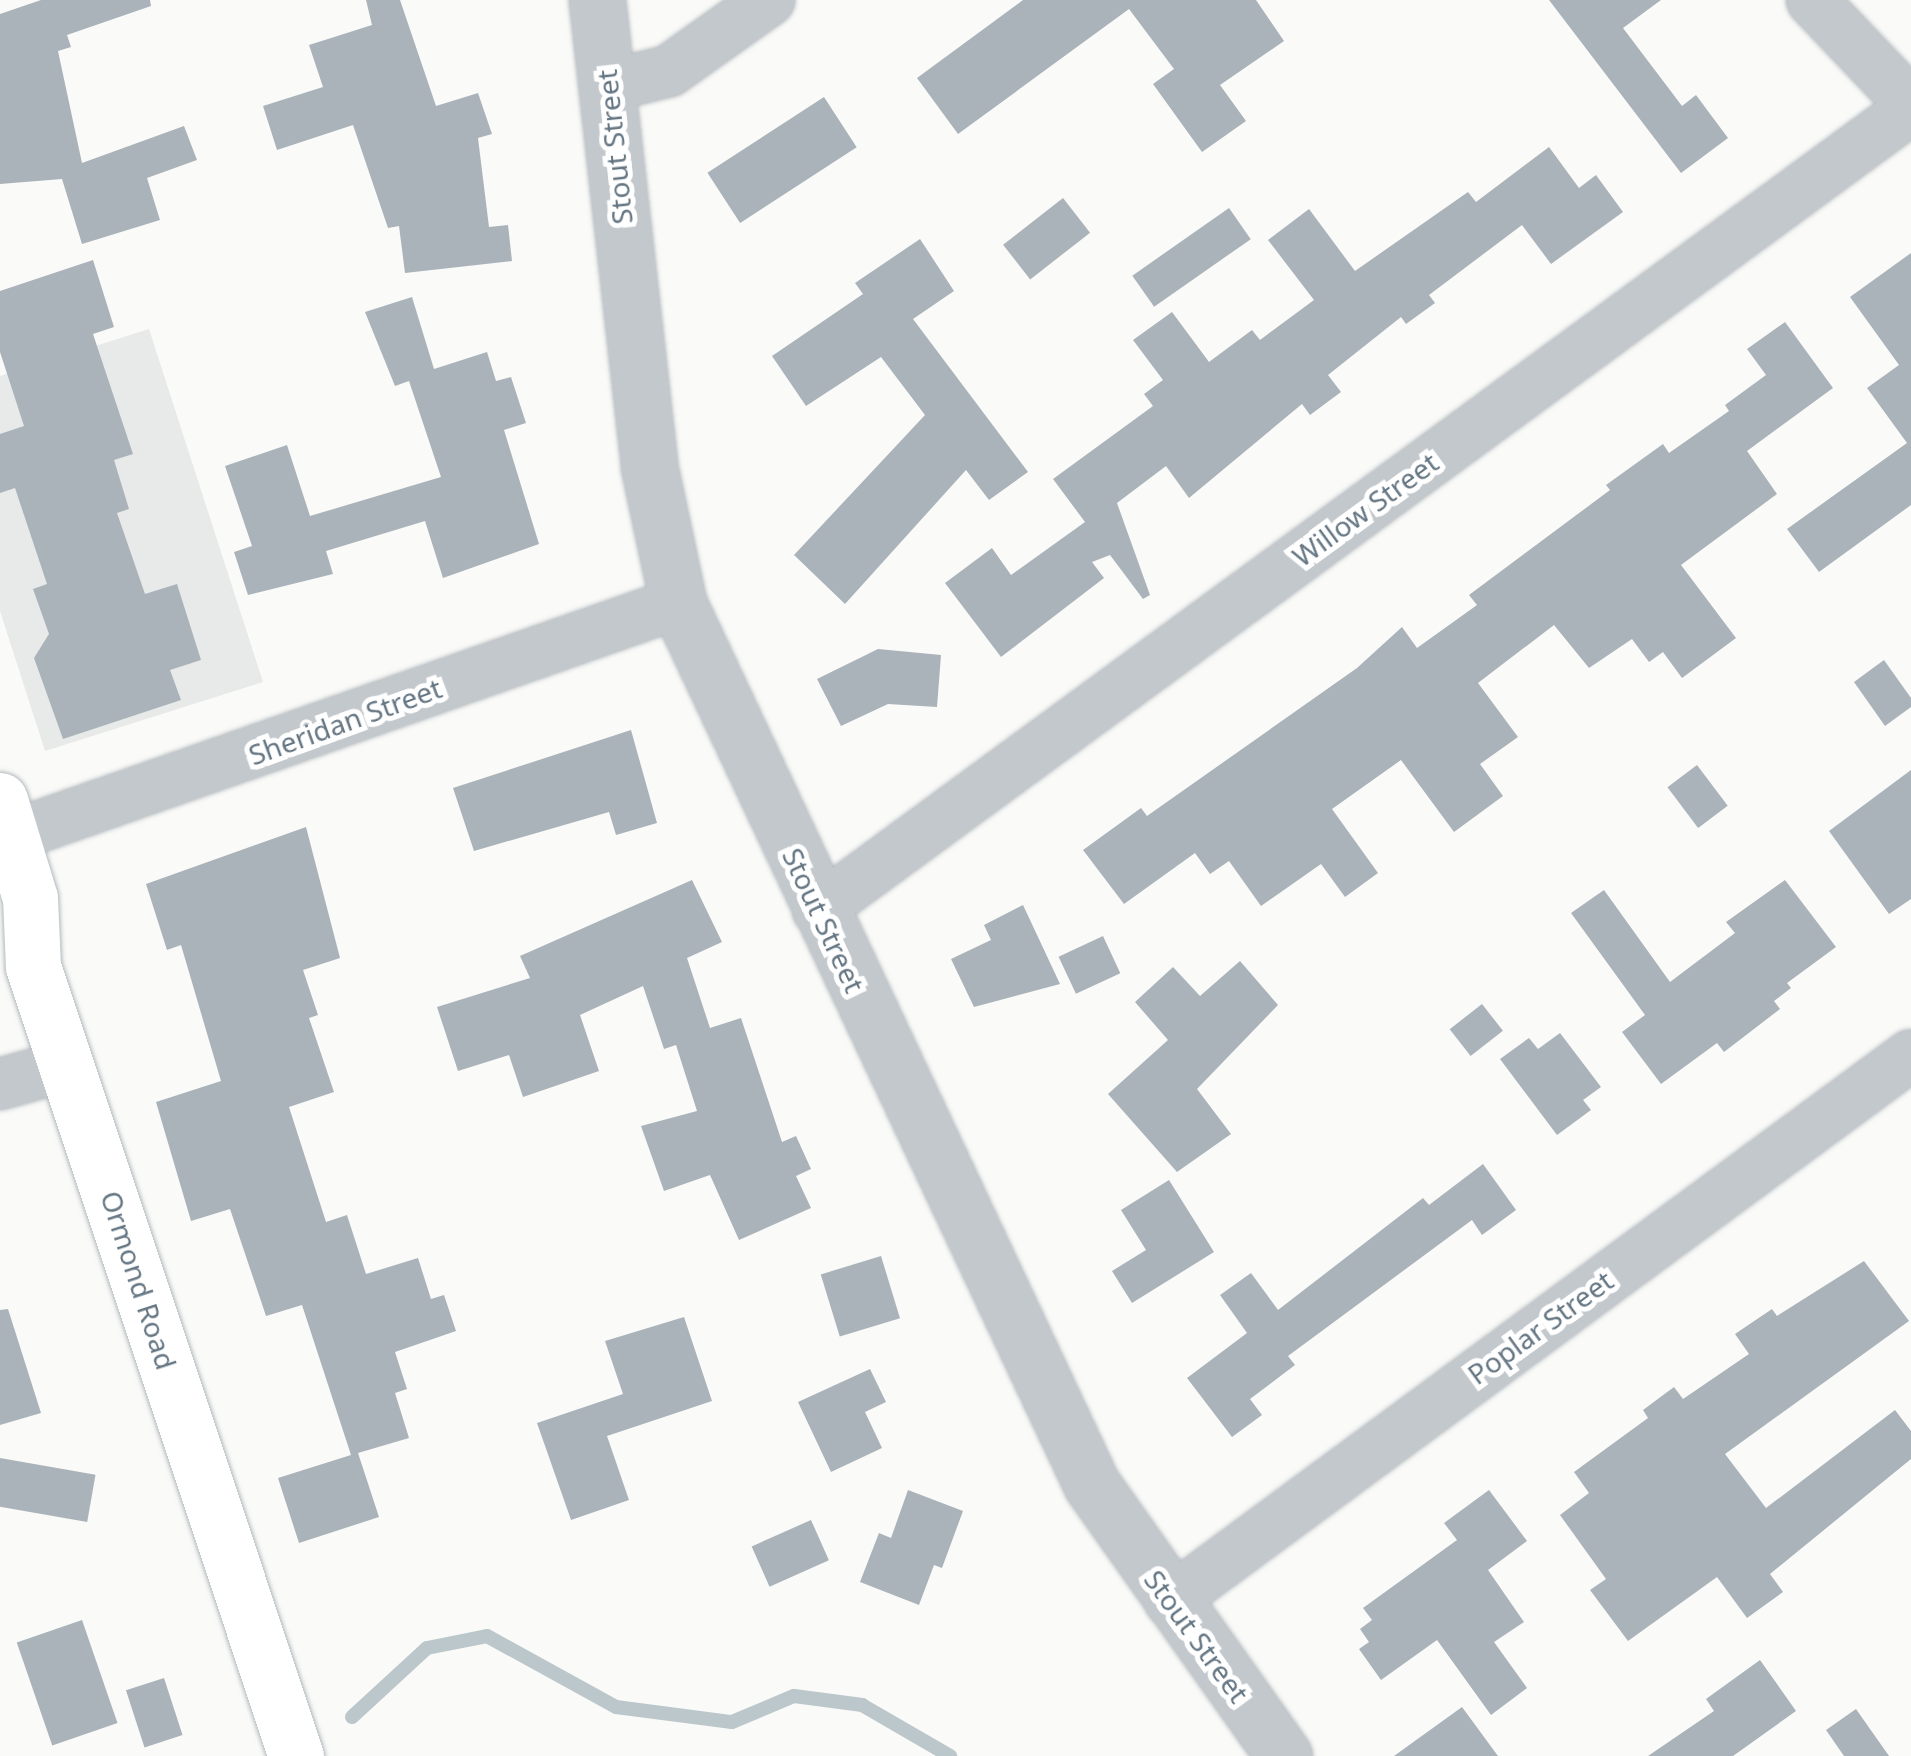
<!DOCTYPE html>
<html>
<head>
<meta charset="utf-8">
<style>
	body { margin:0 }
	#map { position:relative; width:1911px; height:1756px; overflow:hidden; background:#fafaf8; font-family:"Noto Sans",sans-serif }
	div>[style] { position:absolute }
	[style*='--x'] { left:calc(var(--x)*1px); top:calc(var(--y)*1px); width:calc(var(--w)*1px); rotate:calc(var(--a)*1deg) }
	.built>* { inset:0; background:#e8e9e9 }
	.stream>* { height:14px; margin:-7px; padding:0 7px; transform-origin:7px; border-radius:7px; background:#bbc7cb }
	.building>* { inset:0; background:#aab3b9; transform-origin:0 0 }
	.roads { filter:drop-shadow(0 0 2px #b3babf) drop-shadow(0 0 2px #b3babf) }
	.minor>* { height:50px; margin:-25px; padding:0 25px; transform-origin:25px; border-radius:25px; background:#c3c8cc }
	.tertiary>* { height:55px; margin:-27.5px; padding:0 27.5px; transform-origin:27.5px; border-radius:27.5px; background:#c3c8cc }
	.secondary>* { height:55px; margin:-27.5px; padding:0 27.5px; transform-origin:27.5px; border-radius:27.5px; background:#fff }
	span { translate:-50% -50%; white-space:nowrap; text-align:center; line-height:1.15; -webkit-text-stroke:10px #fff; paint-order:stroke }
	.street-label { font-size:28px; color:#657683 }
</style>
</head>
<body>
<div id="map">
	<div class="built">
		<i style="clip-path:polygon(149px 329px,263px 682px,45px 751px,0 611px,0 376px)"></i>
	</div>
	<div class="stream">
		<i style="--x:352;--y:1717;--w:102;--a:-42.6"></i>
		<i style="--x:427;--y:1648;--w:61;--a:-11.3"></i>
		<i style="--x:487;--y:1636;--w:147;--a:28.8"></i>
		<i style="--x:616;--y:1707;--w:117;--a:7.4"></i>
		<i style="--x:732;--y:1722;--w:67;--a:-22.8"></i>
		<i style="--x:794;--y:1696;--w:69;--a:7.5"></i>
		<i style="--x:862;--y:1705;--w:102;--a:30.1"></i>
	</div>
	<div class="building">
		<i style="clip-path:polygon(41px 0,150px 0,151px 6px,67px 35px,71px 47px,58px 51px,82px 163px,184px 126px,197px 160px,147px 178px,160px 220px,82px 244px,62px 179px,0 184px,0 14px)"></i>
		<i style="clip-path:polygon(366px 0,400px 0,436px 106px,478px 93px,492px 134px,478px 138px,489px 227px,508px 225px,512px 261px,405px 273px,399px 226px,388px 228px,353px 125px,277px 150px,263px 106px,323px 87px,309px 45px,372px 25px)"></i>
		<i style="clip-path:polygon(1023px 0,1256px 0,1284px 41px,1220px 85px,1246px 121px,1202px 152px,1153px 84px,1174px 69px,1129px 9px,958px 134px,917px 78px)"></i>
		<i style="clip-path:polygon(1549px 0,1661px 0,1623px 28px,1682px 106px,1696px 95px,1728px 138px,1681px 173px)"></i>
		<i style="left:824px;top:97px;width:60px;height:139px;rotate:57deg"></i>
		<i style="clip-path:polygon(1549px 147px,1579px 188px,1596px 175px,1623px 212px,1551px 264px,1522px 225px,1429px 295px,1435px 303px,1406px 324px,1401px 317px,1328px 375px,1341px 392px,1310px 415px,1302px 404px,1189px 498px,1166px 466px,1117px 503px,1150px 595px,1143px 599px,1110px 555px,1092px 562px,1104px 578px,1001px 657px,945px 583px,992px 548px,1011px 575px,1085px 522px,1053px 479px,1153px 406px,1144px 394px,1163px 380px,1133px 340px,1172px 312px,1209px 362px,1252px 330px,1260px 340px,1314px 300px,1268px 240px,1309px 209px,1355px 271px,1468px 192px,1476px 202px)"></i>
		<i style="left:1063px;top:198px;width:44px;height:76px;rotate:52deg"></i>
		<i style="left:1229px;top:208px;width:38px;height:118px;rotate:55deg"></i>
		<i style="clip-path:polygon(920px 239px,954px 291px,913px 319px,1028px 472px,989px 500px,966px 470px,845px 604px,794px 555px,925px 415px,881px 357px,806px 406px,772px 356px,863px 294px,855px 283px)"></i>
		<i style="clip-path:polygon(1911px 253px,1911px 505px,1819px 572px,1787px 529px,1907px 443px,1867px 388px,1899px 365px,1850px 297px)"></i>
		<i style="clip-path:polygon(93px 260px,114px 327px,93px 334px,133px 454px,114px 460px,129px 509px,117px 513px,145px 594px,177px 584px,201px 660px,170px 670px,181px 700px,63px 739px,34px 658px,49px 634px,33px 589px,47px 584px,15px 488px,0 493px,0 434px,24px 426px,0 352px,0 291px)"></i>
		<i style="clip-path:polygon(412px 297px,434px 369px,487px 352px,496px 381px,511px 377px,526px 423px,504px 430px,539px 544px,443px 578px,425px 521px,326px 551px,333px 574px,248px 595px,234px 552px,252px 546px,225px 466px,287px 445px,310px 516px,441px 477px,409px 381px,395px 386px,365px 312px)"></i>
		<i style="clip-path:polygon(1785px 322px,1833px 388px,1747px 451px,1777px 494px,1681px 565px,1736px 638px,1682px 678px,1663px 652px,1649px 662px,1632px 639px,1589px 668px,1554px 625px,1478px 683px,1518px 737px,1480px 764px,1503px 796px,1454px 832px,1401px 760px,1332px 809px,1378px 873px,1345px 897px,1321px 864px,1261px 906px,1229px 861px,1210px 874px,1195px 853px,1124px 904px,1083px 850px,1141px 808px,1147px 816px,1357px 668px,1402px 627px,1417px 648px,1477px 605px,1469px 595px,1610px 490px,1606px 485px,1663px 444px,1669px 453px,1729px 411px,1725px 405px,1766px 375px,1747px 349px)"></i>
		<i style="clip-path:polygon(878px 649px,941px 655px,937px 707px,888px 704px,841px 726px,817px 679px)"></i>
		<i style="clip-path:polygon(1884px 660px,1911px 698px,1911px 707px,1885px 726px,1854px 682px)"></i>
		<i style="clip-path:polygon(631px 730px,657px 823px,616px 835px,609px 812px,474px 851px,453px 788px)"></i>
		<i style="left:1697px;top:765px;width:51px;height:37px;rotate:53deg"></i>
		<i style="clip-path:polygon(1911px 770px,1911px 899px,1889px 914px,1829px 831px)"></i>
		<i style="clip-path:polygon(306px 827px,340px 958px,303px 970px,318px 1015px,309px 1018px,334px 1092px,289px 1107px,326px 1222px,347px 1215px,366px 1274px,418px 1258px,431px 1299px,444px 1295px,456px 1331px,395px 1352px,407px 1389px,395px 1393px,409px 1438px,358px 1453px,379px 1517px,299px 1543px,278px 1478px,351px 1455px,302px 1305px,266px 1316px,230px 1209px,191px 1221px,156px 1102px,221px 1081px,181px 945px,167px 950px,146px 884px)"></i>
		<i style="clip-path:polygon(692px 880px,722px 942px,687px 958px,710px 1028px,741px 1018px,782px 1142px,796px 1136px,811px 1169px,796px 1176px,811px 1208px,739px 1240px,710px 1175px,664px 1191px,641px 1126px,697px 1111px,676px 1045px,664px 1049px,643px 986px,580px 1015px,599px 1071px,523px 1097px,509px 1055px,458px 1071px,437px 1007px,530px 978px,520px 956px)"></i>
		<i style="clip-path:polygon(1785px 880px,1836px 947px,1787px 983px,1791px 988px,1774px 1001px,1780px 1009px,1724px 1052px,1717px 1043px,1661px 1084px,1622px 1032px,1645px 1015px,1571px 913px,1604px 890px,1670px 982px,1735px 933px,1726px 922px)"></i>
		<i style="clip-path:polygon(1023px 905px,1060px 984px,974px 1007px,951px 959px,991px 940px,984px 925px)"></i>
		<i style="left:1103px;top:936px;width:41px;height:49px;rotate:65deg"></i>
		<i style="clip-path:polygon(1240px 961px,1278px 1005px,1197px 1089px,1231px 1134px,1177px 1172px,1108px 1094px,1168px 1040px,1135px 1002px,1173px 967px,1200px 996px)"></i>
		<i style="left:1482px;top:1004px;width:34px;height:41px;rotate:52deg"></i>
		<i style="clip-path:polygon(1560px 1033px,1601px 1087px,1583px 1100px,1591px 1110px,1557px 1135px,1500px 1059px,1529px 1038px,1538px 1049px)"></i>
		<i style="clip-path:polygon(1483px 1164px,1516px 1210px,1482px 1235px,1472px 1220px,1288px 1356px,1295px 1365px,1250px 1399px,1262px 1415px,1232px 1437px,1187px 1378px,1247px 1333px,1220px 1295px,1251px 1273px,1278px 1310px,1423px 1198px,1429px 1205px)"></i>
		<i style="clip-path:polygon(1169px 1180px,1214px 1252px,1132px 1303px,1112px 1271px,1146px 1250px,1121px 1210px)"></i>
		<i style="left:881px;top:1256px;width:65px;height:63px;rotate:73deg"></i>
		<i style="clip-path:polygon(1864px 1261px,1909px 1321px,1725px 1454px,1766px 1508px,1895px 1410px,1911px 1431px,1911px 1459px,1770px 1574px,1783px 1592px,1747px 1618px,1717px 1577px,1628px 1641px,1590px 1590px,1606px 1579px,1560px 1515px,1589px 1493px,1574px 1472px,1648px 1418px,1643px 1410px,1674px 1387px,1683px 1399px,1749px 1354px,1735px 1334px,1772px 1309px,1777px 1316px)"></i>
		<i style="clip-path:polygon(8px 1309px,41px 1413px,0 1425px,0 1310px)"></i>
		<i style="clip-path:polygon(684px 1317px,712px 1401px,607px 1436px,629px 1500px,571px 1520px,537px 1423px,623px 1394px,605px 1341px)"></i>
		<i style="clip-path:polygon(870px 1369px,886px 1402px,865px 1412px,882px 1448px,831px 1472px,798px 1402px)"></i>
		<i style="left:0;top:1458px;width:97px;height:48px;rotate:10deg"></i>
		<i style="clip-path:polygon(908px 1490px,963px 1511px,942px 1568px,934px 1565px,919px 1605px,860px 1582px,879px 1533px,891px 1538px)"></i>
		<i style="clip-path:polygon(1489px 1490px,1527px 1541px,1488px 1570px,1524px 1622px,1494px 1642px,1527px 1688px,1491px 1715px,1437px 1640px,1381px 1680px,1359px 1649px,1369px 1642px,1360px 1629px,1372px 1620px,1363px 1608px,1457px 1540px,1444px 1523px)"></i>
		<i style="left:811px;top:1520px;width:44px;height:65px;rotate:66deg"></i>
		<i style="left:82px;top:1620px;width:109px;height:69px;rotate:71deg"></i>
		<i style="clip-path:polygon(1760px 1660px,1796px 1711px,1733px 1756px,1648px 1756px,1714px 1711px,1706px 1699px)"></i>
		<i style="left:164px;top:1678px;width:60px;height:40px;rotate:72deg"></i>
		<i style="clip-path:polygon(1462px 1707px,1498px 1756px,1394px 1756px)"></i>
		<i style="clip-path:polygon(1856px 1709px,1889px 1756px,1844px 1756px,1826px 1730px)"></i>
	</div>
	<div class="roads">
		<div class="minor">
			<i style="--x:1812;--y:0;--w:144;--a:46.4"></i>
			<i style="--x:608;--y:86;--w:63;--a:-13.8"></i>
			<i style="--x:669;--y:71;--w:123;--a:-35.4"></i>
			<i style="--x:12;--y:836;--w:706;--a:-19.28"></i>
			<i style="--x:818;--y:910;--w:1355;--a:-36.24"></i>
			<i style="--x:0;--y:1084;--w:71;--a:-15.6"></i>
			<i style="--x:1170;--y:1601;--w:920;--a:-36.38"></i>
		</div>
		<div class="tertiary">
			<i style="--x:597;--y:0;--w:469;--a:83.6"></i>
			<i style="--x:649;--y:466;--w:140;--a:78"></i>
			<i style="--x:678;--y:603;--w:974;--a:64.86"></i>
			<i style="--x:1092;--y:1485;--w:332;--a:54.7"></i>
		</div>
		<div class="secondary">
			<i style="--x:0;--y:800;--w:102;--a:73"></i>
			<i style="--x:30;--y:898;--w:68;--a:87.5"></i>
			<i style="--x:33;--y:966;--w:833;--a:71.59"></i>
		</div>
	</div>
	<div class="street-label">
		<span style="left:614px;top:147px;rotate:-96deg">Stout Street</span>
		<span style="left:1365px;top:509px;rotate:-36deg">Willow Street</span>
		<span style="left:345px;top:721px;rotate:-20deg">Sheridan Street</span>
		<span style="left:824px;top:920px;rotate:65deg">Stout Street</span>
		<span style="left:139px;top:1280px;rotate:72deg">Ormond Road</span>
		<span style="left:1540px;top:1327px;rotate:-36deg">Poplar Street</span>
		<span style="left:1197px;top:1636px;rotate:54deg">Stout Street</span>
	</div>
</div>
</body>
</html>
